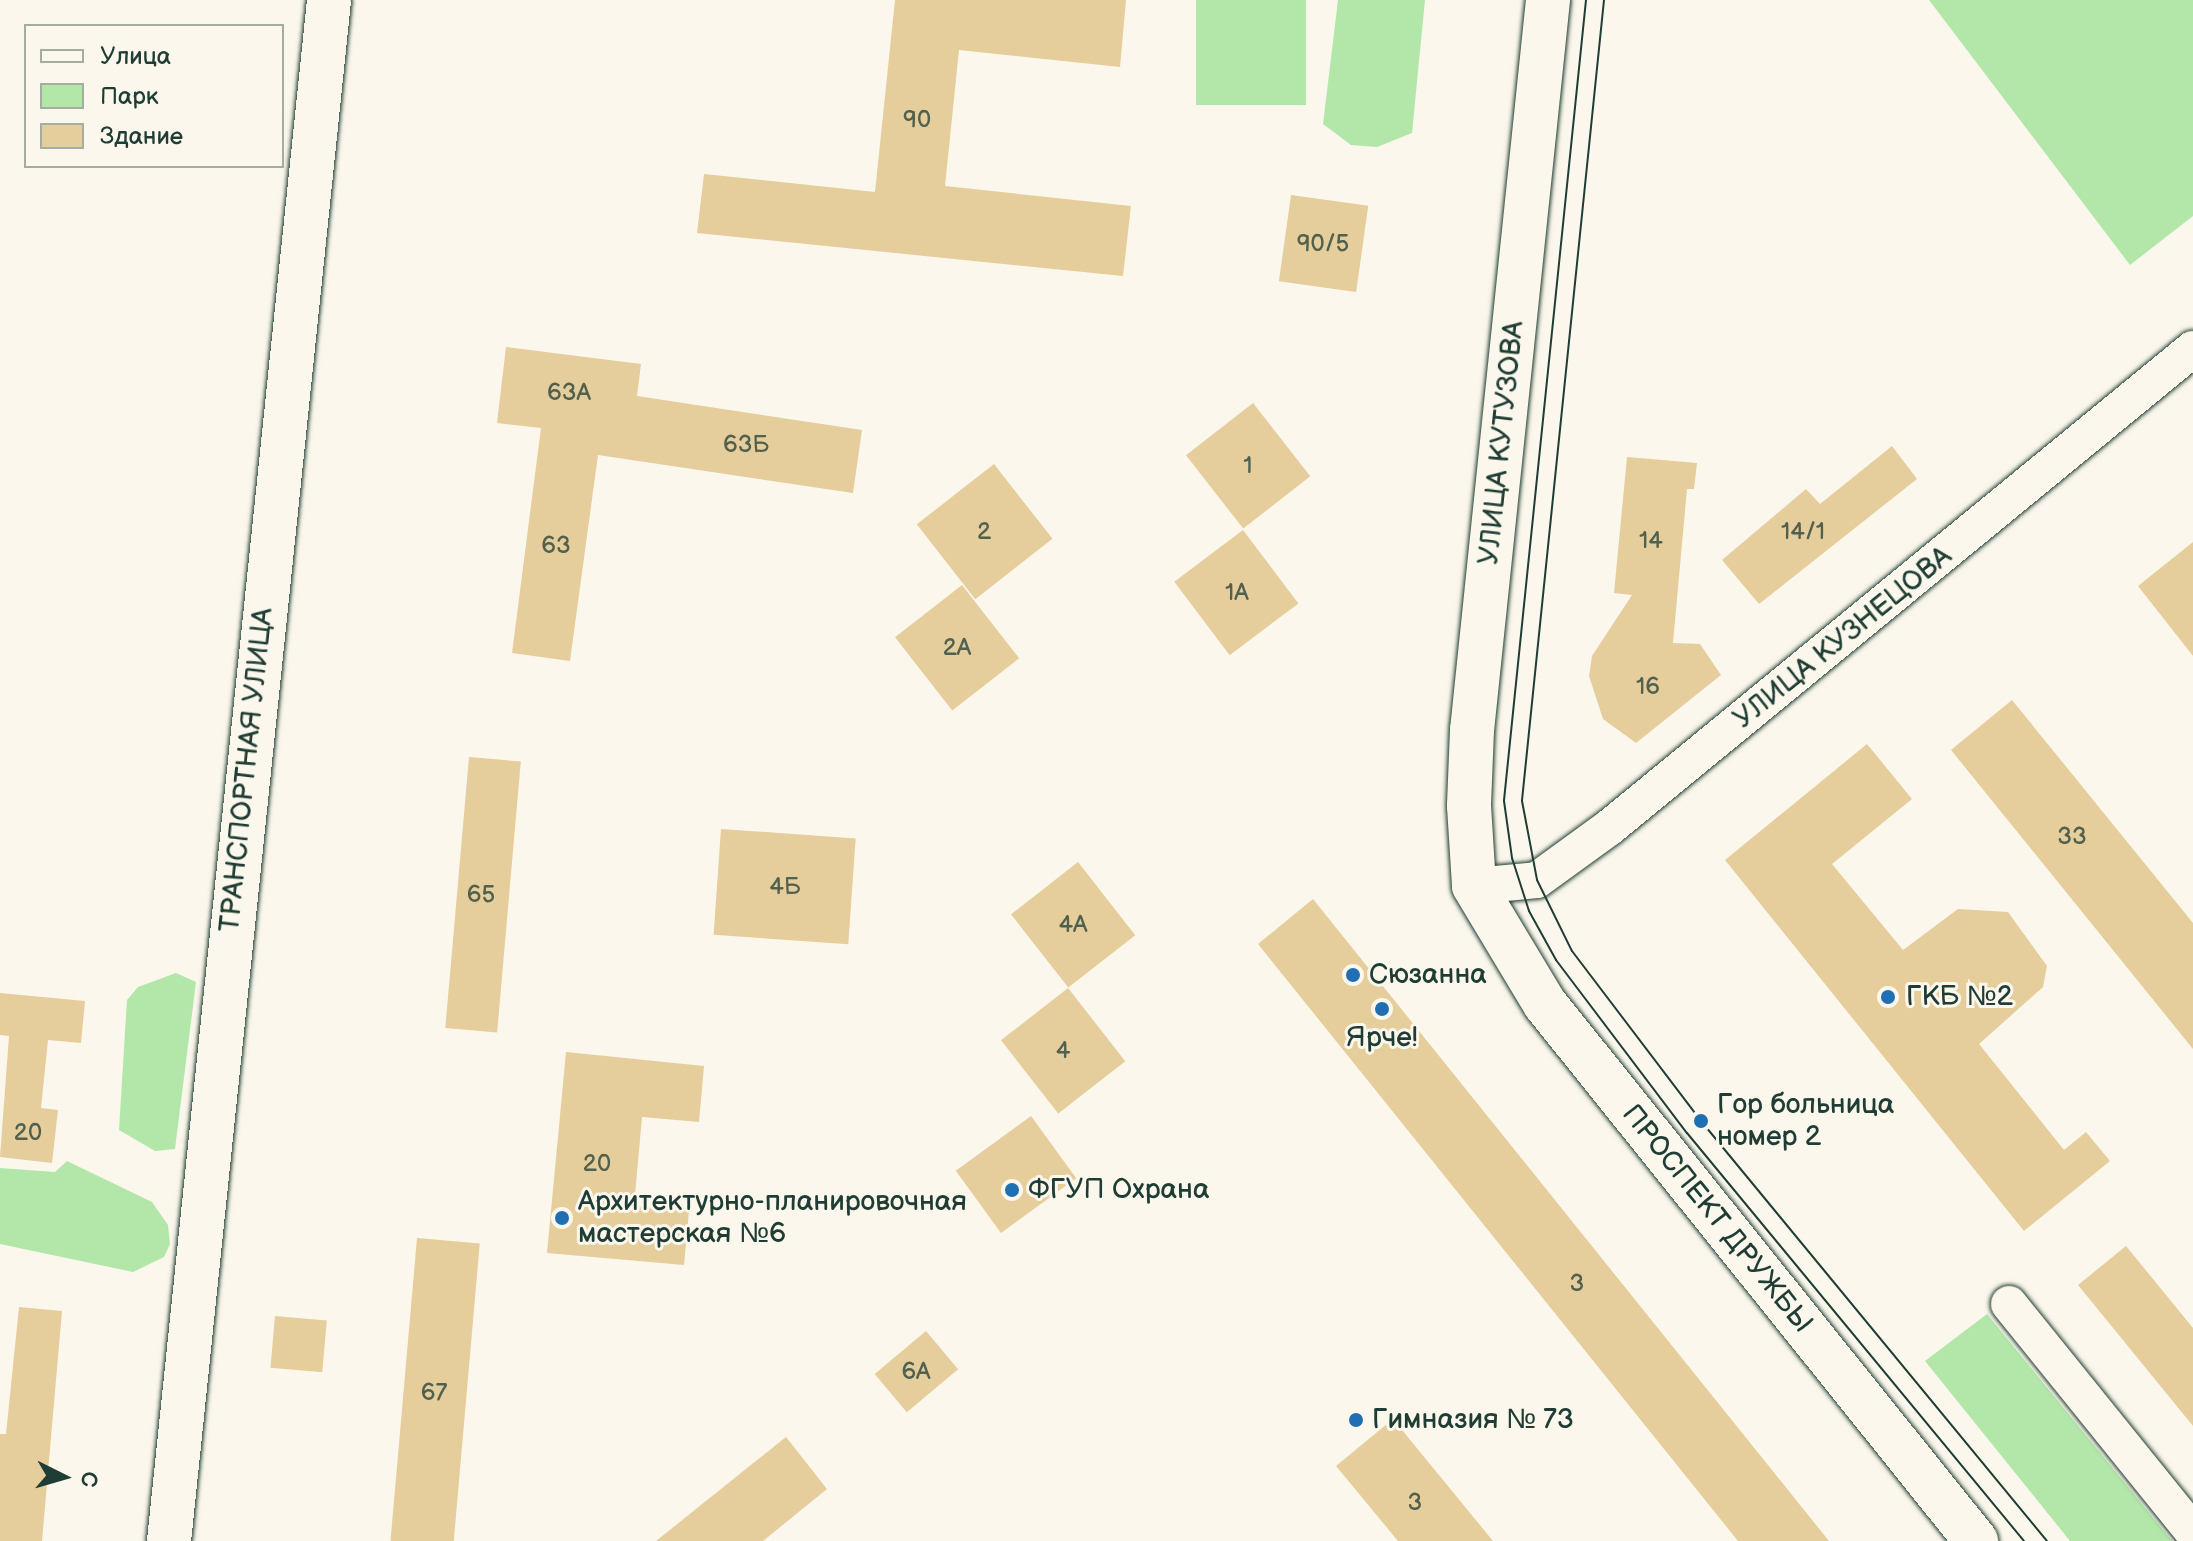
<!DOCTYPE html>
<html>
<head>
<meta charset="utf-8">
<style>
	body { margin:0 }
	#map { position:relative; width:2193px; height:1541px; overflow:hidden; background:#fbf7ec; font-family:"Balsamiq Sans",sans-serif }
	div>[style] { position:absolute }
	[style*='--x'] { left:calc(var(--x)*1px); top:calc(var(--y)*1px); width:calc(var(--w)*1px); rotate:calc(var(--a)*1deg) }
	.green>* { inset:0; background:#b2e7a9; transform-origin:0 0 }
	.building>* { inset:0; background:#e6cd9c; transform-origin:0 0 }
	.roads { filter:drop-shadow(0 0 2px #1f3d34) drop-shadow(0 0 2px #1f3d34) }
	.minor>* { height:36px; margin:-18px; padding:0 18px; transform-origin:18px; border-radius:18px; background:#fbf7ec }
	.secondary>* { height:44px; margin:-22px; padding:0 22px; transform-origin:22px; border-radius:22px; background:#fbf7ec }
	.primary>* { height:44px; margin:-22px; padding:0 22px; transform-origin:22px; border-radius:22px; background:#fbf7ec }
	.tram>* { height:2px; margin:-1px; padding:0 1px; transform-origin:1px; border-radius:1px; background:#1f3d34 }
	.dots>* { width:22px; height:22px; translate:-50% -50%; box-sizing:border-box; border:4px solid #fbf7ec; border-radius:50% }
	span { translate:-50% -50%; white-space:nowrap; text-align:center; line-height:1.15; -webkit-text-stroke:6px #fbf7ec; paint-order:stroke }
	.number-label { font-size:24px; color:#51614e }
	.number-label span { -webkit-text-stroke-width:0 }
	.street-label { font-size:28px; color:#1f3d34 }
	.poi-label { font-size:28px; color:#1f3d34 }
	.left { translate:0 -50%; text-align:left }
	.legend { position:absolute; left:24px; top:24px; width:260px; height:144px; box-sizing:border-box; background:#fbf7ec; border:2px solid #a3ada2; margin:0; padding:10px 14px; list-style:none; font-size:24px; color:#1f3d34 }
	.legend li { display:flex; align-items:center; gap:16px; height:40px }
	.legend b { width:40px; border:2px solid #a3ada2 }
	.north { position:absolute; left:24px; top:1437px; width:80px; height:80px; -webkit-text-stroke:6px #fbf7ec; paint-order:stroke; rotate:95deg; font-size:22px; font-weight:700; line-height:32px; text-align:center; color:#1f3d34 }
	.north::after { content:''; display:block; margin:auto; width:28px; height:36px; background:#1f3d34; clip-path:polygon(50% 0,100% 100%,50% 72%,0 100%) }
</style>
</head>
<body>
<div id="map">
	<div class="green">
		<i style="left:1196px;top:0;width:110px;height:105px"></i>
		<i style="clip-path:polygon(1338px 0,1425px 0,1412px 133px,1377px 147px,1351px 145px,1323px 124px)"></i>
		<i style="clip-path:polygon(1929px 0,2193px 0,2193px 216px,2130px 265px)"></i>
		<i style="clip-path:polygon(176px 973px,196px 982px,175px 1149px,155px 1151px,119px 1130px,127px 1000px,138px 987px)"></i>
		<i style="clip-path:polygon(67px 1161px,152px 1202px,168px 1225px,170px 1244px,164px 1257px,133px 1272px,0 1244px,0 1168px,55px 1172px)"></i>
		<i style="clip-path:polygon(1987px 1314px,2172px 1541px,2070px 1541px,1925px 1361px)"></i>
	</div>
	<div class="building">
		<i style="clip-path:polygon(895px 0,1126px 0,1120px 67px,959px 50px,945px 186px,1131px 206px,1123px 276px,697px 233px,704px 174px,875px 192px)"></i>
		<i style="left:1291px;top:195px;width:78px;height:87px;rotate:8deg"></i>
		<i style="clip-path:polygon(506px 347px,641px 364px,637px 396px,862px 430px,853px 493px,598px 455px,570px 661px,512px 653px,541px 428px,497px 423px)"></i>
		<i style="left:1253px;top:403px;width:93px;height:85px;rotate:52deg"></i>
		<i style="clip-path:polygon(1892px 446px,1917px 479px,1759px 604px,1722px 560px,1806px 489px,1820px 504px)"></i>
		<i style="clip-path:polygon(1627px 457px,1697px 463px,1694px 489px,1687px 489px,1673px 643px,1700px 644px,1721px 675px,1636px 743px,1603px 719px,1589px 676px,1592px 656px,1632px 595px,1614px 593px)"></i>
		<i style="left:994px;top:464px;width:95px;height:98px;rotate:52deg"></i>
		<i style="left:1243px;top:530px;width:92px;height:86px;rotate:53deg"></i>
		<i style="clip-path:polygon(2193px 542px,2193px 656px,2138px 586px)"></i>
		<i style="left:962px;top:585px;width:93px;height:85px;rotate:52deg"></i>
		<i style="clip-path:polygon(2012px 700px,2193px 923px,2193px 1049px,1951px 750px)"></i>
		<i style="clip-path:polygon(1867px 744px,1912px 799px,1832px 864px,1903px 950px,1958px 909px,2008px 912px,2047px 966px,2043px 987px,1979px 1044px,2064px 1150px,2086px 1132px,2110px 1161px,2024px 1231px,1725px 860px)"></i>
		<i style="left:469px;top:757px;width:52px;height:272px;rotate:5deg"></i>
		<i style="left:721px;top:829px;width:135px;height:106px;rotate:4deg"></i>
		<i style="left:1078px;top:862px;width:93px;height:85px;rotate:52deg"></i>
		<i style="clip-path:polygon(1313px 899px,1415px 1026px,1829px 1541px,1738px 1541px,1258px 944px)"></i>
		<i style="left:1068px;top:988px;width:93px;height:85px;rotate:52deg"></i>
		<i style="clip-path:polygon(0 993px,85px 1001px,81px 1043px,48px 1040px,41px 1108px,58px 1110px,52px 1163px,0 1157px,9px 1036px,0 1035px)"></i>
		<i style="clip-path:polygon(566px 1052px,704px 1066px,699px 1122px,642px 1117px,634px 1206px,689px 1211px,684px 1265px,547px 1253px)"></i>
		<i style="left:1031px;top:1116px;width:77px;height:93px;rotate:54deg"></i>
		<i style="left:417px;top:1238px;width:63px;height:304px;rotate:5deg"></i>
		<i style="clip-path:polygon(2126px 1246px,2193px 1328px,2193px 1426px,2078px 1285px)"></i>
		<i style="clip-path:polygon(19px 1307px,62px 1311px,42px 1541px,0 1541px,0 1434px,6px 1434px)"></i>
		<i style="left:275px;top:1316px;width:52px;height:52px;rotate:5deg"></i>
		<i style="left:926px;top:1331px;width:50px;height:67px;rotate:50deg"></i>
		<i style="clip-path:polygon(1393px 1419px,1493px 1541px,1398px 1541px,1336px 1466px)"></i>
		<i style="clip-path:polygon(786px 1437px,827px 1489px,763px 1541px,656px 1541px)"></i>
	</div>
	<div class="roads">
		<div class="minor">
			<i style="--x:1474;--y:886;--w:63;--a:-5.4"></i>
			<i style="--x:1537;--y:880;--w:90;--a:-36"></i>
			<i style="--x:1610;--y:827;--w:754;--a:-39.35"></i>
			<i style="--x:2009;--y:1304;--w:293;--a:51.1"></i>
		</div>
		<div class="secondary">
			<i style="--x:1548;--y:0;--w:734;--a:95.94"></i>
			<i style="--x:1472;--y:730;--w:76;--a:92.3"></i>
			<i style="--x:1469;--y:806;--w:80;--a:86.4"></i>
			<i style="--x:1474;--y:886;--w:138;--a:59"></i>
			<i style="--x:1545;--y:1004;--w:689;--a:51.25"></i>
		</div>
		<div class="primary">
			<i style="--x:169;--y:1541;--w:1549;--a:-84.07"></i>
		</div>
	</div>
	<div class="tram">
		<i style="--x:1586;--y:0;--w:805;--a:95.85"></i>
		<i style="--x:1504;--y:801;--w:58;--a:82"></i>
		<i style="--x:1512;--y:858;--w:56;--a:72.2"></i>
		<i style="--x:1529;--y:911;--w:56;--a:61.1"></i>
		<i style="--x:1556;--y:960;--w:217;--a:52.9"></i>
		<i style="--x:1687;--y:1133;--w:529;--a:50.44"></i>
		<i style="--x:1604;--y:0;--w:805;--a:95.85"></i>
		<i style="--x:1522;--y:801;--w:80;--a:79.2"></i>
		<i style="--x:1537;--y:880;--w:79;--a:63.8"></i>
		<i style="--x:1572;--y:951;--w:213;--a:52.8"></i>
		<i style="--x:1701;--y:1121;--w:544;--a:50.52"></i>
	</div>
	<div class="dots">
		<i style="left:1353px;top:975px;background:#1f6fb2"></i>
		<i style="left:1888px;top:997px;background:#1f6fb2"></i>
		<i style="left:1382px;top:1009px;background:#1f6fb2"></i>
		<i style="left:1701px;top:1121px;background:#1f6fb2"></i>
		<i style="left:1012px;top:1190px;background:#1f6fb2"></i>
		<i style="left:562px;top:1218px;background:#1f6fb2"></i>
		<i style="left:1356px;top:1420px;background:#1f6fb2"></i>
	</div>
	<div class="number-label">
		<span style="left:917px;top:120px">90</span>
		<span style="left:1323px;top:244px">90/5</span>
		<span style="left:569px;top:393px">63А</span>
		<span style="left:746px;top:445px">63Б</span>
		<span style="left:1248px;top:466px">1</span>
		<span style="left:984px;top:532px">2</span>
		<span style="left:1803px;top:532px">14/1</span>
		<span style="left:1651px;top:541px">14</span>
		<span style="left:556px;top:546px">63</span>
		<span style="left:1237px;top:593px">1А</span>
		<span style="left:957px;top:648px">2А</span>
		<span style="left:1648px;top:687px">16</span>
		<span style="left:2072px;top:837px">33</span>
		<span style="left:785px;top:887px">4Б</span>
		<span style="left:481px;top:895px">65</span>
		<span style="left:1073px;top:925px">4А</span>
		<span style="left:1063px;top:1051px">4</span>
		<span style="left:28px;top:1133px">20</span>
		<span style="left:597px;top:1164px">20</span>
		<span style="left:1577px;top:1284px">3</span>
		<span style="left:916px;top:1372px">6А</span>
		<span style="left:434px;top:1393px">67</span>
		<span style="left:1415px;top:1503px">3</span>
	</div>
	<div class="street-label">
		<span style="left:1502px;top:443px;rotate:-84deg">УЛИЦА КУТУЗОВА</span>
		<span style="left:1843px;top:638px;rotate:-39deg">УЛИЦА КУЗНЕЦОВА</span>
		<span style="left:247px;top:770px;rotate:-84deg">ТРАНСПОРТНАЯ УЛИЦА</span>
		<span style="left:1717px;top:1219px;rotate:51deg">ПРОСПЕКТ ДРУЖБЫ</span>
	</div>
	<div class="poi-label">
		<span class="left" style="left:1369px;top:975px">Сюзанна</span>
		<span class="left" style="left:1906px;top:997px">ГКБ №2</span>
		<span style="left:1382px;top:1038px">Ярче!</span>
		<span class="left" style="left:1717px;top:1121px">Гор больница<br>номер 2</span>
		<span class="left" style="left:1028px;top:1190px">ФГУП Охрана</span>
		<span class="left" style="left:578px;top:1218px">Архитектурно-планировочная<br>мастерская №6</span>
		<span class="left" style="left:1372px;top:1420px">Гимназия № 73</span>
	</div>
	<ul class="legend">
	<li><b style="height:10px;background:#fbf7ec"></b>Улица</li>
	<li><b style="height:22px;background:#b2e7a9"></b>Парк</li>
	<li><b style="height:22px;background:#e6cd9c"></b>Здание</li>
	</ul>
	<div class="north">С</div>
</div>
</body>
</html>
